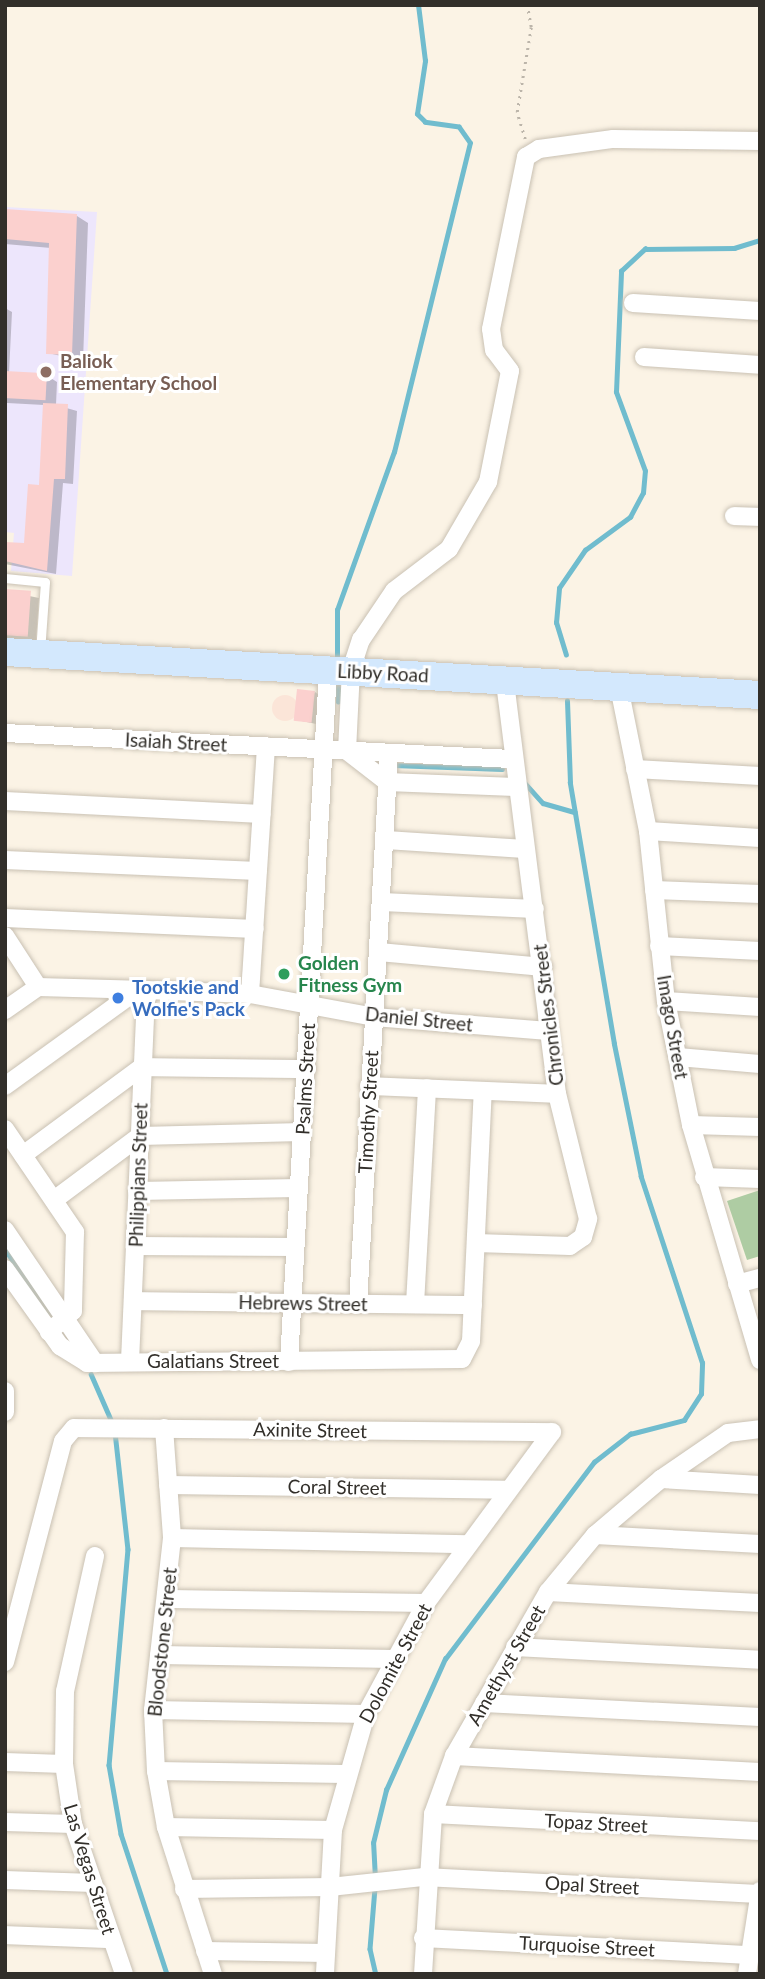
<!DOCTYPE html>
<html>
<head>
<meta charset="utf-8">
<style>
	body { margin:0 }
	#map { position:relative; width:765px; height:1979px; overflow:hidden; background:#fbf3e5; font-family:Lato,sans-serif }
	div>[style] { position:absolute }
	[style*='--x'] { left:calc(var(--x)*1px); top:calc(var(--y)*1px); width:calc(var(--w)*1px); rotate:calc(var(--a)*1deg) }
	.industrial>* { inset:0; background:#fbe5d8 }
	.round { border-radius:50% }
	.education>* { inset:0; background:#ede6fc }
	.green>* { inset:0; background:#aecca3 }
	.shadow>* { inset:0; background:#0003 }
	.stream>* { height:4.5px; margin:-2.25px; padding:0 2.25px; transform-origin:2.25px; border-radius:2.25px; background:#70bcce }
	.building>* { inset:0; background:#fbd0ce; transform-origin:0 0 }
	.path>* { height:2.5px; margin-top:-1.25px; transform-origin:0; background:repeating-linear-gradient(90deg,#bcb5aa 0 2px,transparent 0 7px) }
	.roads { filter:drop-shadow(0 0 2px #c9c1b3) drop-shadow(0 0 2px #c9c1b3) }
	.lane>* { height:9px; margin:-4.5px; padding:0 4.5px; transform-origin:4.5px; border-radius:4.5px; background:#fff }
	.street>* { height:18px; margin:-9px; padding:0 9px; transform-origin:9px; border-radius:9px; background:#fff }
	.primary>* { height:28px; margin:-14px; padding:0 14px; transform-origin:14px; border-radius:14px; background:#d3e8fd }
	.dots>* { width:19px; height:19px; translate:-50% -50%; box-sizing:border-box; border:4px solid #fff; border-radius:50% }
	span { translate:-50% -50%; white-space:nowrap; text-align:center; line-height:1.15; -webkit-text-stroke:6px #fff; paint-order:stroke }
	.education-label { font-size:19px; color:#785e54; font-weight:700 }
	.left { translate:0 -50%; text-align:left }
	.street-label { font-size:19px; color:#322f2a }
	.leisure-label { font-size:19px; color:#27864d; font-weight:700 }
	.shop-label { font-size:19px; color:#366cbe; font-weight:700 }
	.frame { position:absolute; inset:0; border:7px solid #322f2a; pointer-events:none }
</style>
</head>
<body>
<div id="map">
	<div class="industrial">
		<i class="round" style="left:272px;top:695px;width:26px;height:26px"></i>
	</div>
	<div class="education">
		<i style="clip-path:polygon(5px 207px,97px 212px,72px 576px,11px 571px,14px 533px,5px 532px)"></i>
	</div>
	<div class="green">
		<i style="clip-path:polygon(760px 1190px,760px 1256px,747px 1260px,727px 1201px)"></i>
	</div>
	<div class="shadow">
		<i style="clip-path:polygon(5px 211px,77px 216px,88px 223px,83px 361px,48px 353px,51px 248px,5px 244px)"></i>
		<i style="clip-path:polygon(5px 308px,12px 312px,9px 373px,46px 375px,57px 382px,56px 405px,77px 411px,73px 484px,63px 483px,56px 574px,5px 564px,5px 544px,25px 545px,40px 487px,44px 405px,7px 403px,5px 439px)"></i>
		<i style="clip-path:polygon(5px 591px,39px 598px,36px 641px,5px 639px)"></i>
		<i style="clip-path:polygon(315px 692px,322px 697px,321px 725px,297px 720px)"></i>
	</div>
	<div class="stream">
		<i style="--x:566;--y:655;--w:34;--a:-107"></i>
		<i style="--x:556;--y:623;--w:35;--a:-85"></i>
		<i style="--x:559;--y:588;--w:46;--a:-55.6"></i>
		<i style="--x:585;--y:550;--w:56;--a:-36.3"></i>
		<i style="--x:630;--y:517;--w:27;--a:-62"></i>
		<i style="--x:643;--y:493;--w:22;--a:-85"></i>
		<i style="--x:645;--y:471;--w:84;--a:-110.2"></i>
		<i style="--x:616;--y:392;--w:121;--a:-87.6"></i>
		<i style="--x:621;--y:271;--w:33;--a:-43"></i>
		<i style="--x:645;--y:249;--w:89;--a:-0.6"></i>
		<i style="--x:734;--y:248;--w:27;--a:-17"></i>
		<i style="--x:337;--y:659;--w:49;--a:-90"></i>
		<i style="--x:337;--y:610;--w:168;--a:-70.2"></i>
		<i style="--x:394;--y:452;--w:318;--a:-76.2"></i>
		<i style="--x:470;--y:143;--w:19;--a:-125"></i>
		<i style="--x:459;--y:127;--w:34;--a:-172"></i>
		<i style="--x:425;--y:122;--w:11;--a:-135"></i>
		<i style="--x:417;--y:114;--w:54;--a:-81.4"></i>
		<i style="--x:425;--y:61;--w:56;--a:-97.1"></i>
		<i style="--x:338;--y:702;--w:15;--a:-90"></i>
		<i style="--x:393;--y:765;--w:109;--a:2.1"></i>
		<i style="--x:524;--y:782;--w:28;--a:48"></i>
		<i style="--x:543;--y:803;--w:33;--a:16"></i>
		<i style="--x:5;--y:1249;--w:87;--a:55.8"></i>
		<i style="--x:91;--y:1374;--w:55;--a:66.3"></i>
		<i style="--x:115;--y:1432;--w:118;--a:83.7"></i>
		<i style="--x:128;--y:1549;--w:217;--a:95"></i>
		<i style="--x:109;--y:1765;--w:70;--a:80.1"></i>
		<i style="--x:121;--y:1834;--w:147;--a:71.8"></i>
		<i style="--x:375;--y:1879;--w:36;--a:-93"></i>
		<i style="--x:373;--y:1843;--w:55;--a:-76.2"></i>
		<i style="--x:386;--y:1790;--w:144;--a:-65.8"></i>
		<i style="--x:445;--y:1659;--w:247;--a:-52.9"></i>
		<i style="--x:594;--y:1462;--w:46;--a:-37.9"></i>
		<i style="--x:630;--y:1434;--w:56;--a:-14.5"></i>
		<i style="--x:684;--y:1420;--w:31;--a:-57"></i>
		<i style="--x:701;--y:1394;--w:31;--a:-88"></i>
		<i style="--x:702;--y:1363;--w:196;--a:-108.2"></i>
		<i style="--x:641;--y:1177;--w:136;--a:-101.5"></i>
		<i style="--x:614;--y:1044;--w:265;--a:-99.6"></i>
		<i style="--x:570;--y:783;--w:82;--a:-92.1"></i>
		<i style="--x:375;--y:1888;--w:61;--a:94.7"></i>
		<i style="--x:370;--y:1949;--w:26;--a:77"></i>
	</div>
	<div class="building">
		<i style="clip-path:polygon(5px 209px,77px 214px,72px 355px,46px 354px,49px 243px,5px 239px)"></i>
		<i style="left:5px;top:371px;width:42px;height:27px;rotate:3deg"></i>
		<i style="clip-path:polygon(43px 403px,68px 404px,65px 479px,54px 479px,47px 571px,5px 561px,5px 542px,24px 543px,28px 484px,39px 485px)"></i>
		<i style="left:5px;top:589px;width:26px;height:46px;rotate:4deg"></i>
		<i style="left:297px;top:689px;width:18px;height:32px;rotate:6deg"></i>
	</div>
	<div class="path">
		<i style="--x:525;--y:139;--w:28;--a:-107"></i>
		<i style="--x:517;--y:112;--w:86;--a:-80.6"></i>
		<i style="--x:531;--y:27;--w:22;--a:-100"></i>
	</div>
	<div class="roads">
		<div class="lane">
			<i style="--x:5;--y:578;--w:40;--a:5.7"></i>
			<i style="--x:45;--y:582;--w:70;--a:94.1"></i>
		</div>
		<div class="street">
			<i style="--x:633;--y:303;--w:127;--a:3.6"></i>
			<i style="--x:644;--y:357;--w:116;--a:3.9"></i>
			<i style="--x:734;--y:516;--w:26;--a:2"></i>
			<i style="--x:619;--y:687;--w:147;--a:78.6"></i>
			<i style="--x:648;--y:831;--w:171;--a:84"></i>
			<i style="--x:666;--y:1001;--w:126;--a:78.6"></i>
			<i style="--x:691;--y:1125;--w:245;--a:73.6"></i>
			<i style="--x:5;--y:733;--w:508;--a:2.94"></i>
			<i style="--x:347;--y:751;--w:81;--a:-87.2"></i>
			<i style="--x:351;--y:670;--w:32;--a:-72"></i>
			<i style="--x:361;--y:640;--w:59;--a:-56"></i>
			<i style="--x:394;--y:591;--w:69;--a:-37.4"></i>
			<i style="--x:449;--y:549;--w:78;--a:-59.8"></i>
			<i style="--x:488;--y:482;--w:113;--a:-78.8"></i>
			<i style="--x:510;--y:371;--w:26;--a:-127"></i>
			<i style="--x:494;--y:350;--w:21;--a:-98"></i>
			<i style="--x:491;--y:329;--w:176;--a:-78.5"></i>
			<i style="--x:526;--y:157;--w:15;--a:-32"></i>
			<i style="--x:539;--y:149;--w:75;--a:-7.7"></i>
			<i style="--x:613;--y:139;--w:147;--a:0.8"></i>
			<i style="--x:347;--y:751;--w:51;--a:37.8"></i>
			<i style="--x:387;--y:782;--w:128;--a:2.2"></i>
			<i style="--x:635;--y:769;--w:125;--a:3.2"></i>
			<i style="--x:5;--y:801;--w:257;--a:2.9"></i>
			<i style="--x:648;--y:831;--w:112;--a:3.6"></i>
			<i style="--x:386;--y:840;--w:139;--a:3.7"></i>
			<i style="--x:5;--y:860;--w:253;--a:2.5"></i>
			<i style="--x:654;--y:890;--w:106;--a:2.2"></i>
			<i style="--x:382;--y:902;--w:153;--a:2.6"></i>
			<i style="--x:5;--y:918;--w:250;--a:2.5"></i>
			<i style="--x:5;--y:936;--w:61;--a:57.1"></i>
			<i style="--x:659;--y:946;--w:101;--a:2.8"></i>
			<i style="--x:379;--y:952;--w:165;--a:5.2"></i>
			<i style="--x:250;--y:994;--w:248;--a:-86.3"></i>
			<i style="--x:666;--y:1001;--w:94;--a:3.7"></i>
			<i style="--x:5;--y:1010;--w:40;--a:-34.9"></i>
			<i style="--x:38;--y:987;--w:108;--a:1.6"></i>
			<i style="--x:146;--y:990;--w:104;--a:2.2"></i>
			<i style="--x:250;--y:994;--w:126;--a:10.5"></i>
			<i style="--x:374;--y:1017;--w:175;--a:4.6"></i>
			<i style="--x:678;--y:1057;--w:82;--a:4.9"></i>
			<i style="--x:5;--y:1086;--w:165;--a:-35.9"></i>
			<i style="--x:369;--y:1086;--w:188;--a:2.4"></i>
			<i style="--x:691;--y:1125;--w:69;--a:1.7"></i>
			<i style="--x:5;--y:1129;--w:125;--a:55.8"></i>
			<i style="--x:75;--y:1232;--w:79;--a:91.5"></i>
			<i style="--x:73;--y:1311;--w:32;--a:139"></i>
			<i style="--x:23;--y:1155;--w:148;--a:-36.5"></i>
			<i style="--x:142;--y:1067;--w:165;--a:0.7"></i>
			<i style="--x:704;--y:1177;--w:56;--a:2"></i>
			<i style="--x:137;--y:1191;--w:161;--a:-1.1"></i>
			<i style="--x:54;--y:1200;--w:107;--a:-36.7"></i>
			<i style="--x:140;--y:1136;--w:162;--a:-1.4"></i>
			<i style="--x:5;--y:1230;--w:161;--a:55.9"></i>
			<i style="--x:476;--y:1243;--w:94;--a:1.8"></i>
			<i style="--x:570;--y:1246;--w:16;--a:-35"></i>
			<i style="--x:583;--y:1237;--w:19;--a:-74"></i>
			<i style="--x:588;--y:1219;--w:129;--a:-103.9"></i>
			<i style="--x:557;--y:1094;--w:417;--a:-97.2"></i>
			<i style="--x:135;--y:1246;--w:160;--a:0.4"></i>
			<i style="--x:5;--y:1269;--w:95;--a:54.5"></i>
			<i style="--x:60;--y:1346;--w:32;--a:32"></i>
			<i style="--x:87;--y:1363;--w:375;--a:-0.6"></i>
			<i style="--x:462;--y:1359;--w:20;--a:-63"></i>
			<i style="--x:471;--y:1341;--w:250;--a:-87.3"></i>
			<i style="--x:737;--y:1284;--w:24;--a:-15"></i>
			<i style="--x:133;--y:1301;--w:340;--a:0.7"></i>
			<i style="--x:358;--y:1304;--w:552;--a:-86.78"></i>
			<i style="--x:415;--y:1304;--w:216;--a:-86.8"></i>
			<i style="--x:130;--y:1361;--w:371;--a:-87.5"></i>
			<i style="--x:289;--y:1362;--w:693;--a:-86.77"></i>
			<i style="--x:5;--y:1391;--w:21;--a:90"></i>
			<i style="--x:164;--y:1428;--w:110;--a:85.8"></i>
			<i style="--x:172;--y:1538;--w:173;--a:96.3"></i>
			<i style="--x:153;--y:1710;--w:61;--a:87.2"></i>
			<i style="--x:156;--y:1771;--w:57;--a:79.9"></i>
			<i style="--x:166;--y:1827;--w:154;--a:72.3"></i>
			<i style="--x:661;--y:1479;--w:99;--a:3.5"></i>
			<i style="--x:168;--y:1485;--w:338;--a:0.8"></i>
			<i style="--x:595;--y:1535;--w:165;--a:3.1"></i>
			<i style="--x:172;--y:1538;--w:295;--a:1.2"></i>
			<i style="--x:95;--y:1556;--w:138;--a:102.5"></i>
			<i style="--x:65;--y:1691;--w:73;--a:90.8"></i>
			<i style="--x:64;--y:1764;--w:61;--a:81.5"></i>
			<i style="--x:73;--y:1824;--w:158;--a:71.2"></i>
			<i style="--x:548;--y:1592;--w:212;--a:3"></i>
			<i style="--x:170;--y:1599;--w:256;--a:0.9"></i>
			<i style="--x:515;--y:1647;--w:245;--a:3"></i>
			<i style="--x:159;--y:1655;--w:235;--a:1"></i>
			<i style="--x:5;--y:1662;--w:228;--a:-75.3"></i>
			<i style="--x:63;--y:1441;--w:17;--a:-50"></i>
			<i style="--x:74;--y:1428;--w:478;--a:0.5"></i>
			<i style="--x:552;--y:1432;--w:212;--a:126.4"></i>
			<i style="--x:426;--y:1603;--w:126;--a:118.4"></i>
			<i style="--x:366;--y:1714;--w:121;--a:105.9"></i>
			<i style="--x:333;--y:1830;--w:144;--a:93.2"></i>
			<i style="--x:484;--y:1703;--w:276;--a:2.9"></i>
			<i style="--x:153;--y:1710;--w:213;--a:1.1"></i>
			<i style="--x:454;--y:1756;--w:306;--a:3"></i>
			<i style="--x:5;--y:1762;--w:59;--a:1.9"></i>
			<i style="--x:156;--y:1771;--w:188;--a:0.9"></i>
			<i style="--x:433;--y:1814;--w:327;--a:3"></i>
			<i style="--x:5;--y:1822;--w:68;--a:1.7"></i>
			<i style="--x:166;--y:1827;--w:167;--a:1"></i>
			<i style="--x:5;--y:1880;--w:88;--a:2"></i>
			<i style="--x:184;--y:1889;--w:146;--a:-0.8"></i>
			<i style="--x:330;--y:1887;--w:95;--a:-6.1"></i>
			<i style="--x:424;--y:1877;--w:335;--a:2.9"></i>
			<i style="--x:5;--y:1935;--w:106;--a:2.2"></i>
			<i style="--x:423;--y:1938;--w:327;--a:3"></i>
			<i style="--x:205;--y:1951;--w:121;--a:0.9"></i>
			<i style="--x:423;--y:1974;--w:160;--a:-86.4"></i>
			<i style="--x:433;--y:1814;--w:62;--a:-70.1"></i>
			<i style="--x:454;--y:1756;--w:189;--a:-60.2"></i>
			<i style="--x:548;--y:1592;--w:74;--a:-50.5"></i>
			<i style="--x:595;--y:1535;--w:87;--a:-40.3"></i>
			<i style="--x:661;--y:1479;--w:81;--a:-34.5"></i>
			<i style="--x:728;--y:1433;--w:32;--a:-7"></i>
			<i style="--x:747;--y:1974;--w:84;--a:-81.1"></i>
		</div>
		<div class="primary">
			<i style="--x:5;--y:652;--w:756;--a:3.26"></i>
		</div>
	</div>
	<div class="dots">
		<i style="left:46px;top:372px;background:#8d6e63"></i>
		<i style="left:284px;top:974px;background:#2e9e5b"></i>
		<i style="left:118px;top:998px;background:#3f7fe0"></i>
	</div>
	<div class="education-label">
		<span class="left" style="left:60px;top:372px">Baliok<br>Elementary School</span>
	</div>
	<div class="street-label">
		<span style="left:383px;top:673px;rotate:3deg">Libby Road</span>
		<span style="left:176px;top:742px;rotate:3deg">Isaiah Street</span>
		<span style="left:548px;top:1015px;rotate:-97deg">Chronicles Street</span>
		<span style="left:419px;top:1019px;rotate:6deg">Daniel Street</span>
		<span style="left:673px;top:1027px;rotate:80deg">Imago Street</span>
		<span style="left:305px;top:1079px;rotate:-87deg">Psalms Street</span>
		<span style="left:368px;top:1112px;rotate:-87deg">Timothy Street</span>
		<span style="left:138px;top:1175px;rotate:-88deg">Philippians Street</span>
		<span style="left:303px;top:1303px;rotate:1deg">Hebrews Street</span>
		<span style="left:213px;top:1361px">Galatians Street</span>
		<span style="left:310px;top:1430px;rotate:1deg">Axinite Street</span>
		<span style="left:337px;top:1487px;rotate:1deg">Coral Street</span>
		<span style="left:162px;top:1642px;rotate:-84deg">Bloodstone Street</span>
		<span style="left:395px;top:1663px;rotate:-62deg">Dolomite Street</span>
		<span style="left:506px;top:1665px;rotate:-60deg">Amethyst Street</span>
		<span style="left:596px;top:1823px;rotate:3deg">Topaz Street</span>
		<span style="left:90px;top:1869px;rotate:73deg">Las Vegas Street</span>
		<span style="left:592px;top:1885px;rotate:3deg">Opal Street</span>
		<span style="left:587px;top:1946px;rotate:3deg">Turquoise Street</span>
	</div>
	<div class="leisure-label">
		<span class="left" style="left:298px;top:974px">Golden<br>Fitness Gym</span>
	</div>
	<div class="shop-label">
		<span class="left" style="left:132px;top:998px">Tootskie and<br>Wolfie's Pack</span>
	</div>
	<div class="frame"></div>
</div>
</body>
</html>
